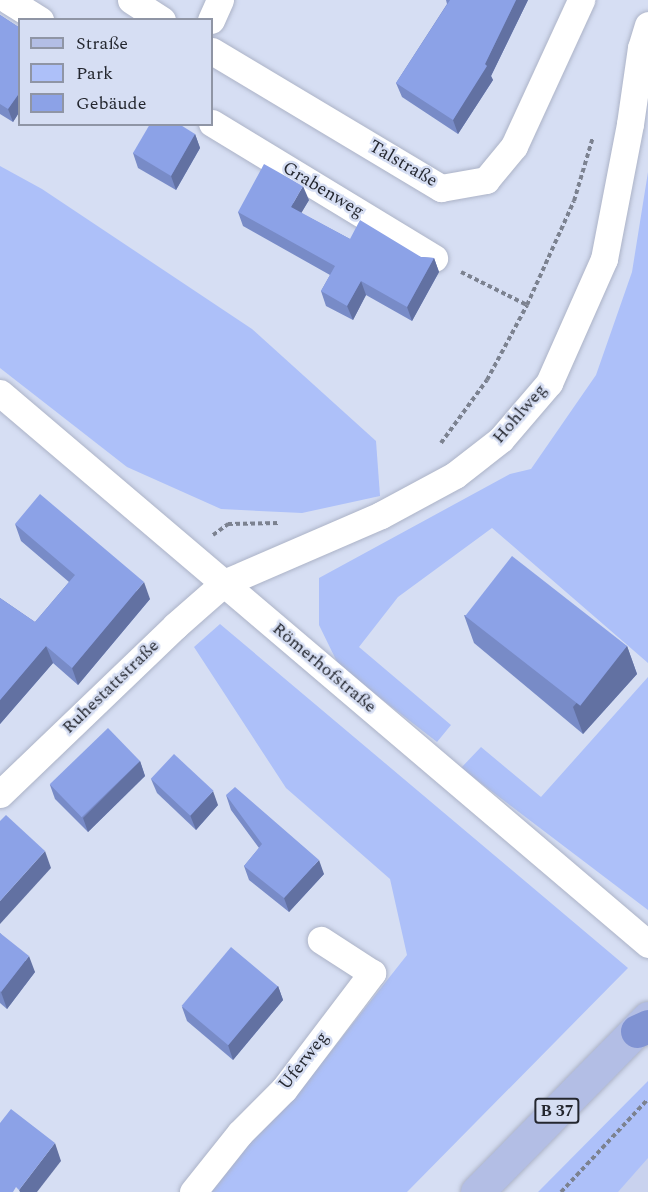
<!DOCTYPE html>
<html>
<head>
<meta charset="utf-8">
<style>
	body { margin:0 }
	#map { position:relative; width:648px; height:1192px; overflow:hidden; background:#d6def3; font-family:Spectral,serif }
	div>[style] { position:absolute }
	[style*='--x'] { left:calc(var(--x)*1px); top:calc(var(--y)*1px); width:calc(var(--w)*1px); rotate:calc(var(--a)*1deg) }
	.built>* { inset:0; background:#c9d2ee }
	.green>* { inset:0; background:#adc0f9 }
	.path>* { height:4px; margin-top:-2px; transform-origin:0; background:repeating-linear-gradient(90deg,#7c8290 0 4.5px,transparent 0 7.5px) }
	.roads { filter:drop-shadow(0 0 2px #acb3c7) drop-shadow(0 0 2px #acb3c7) }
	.street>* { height:27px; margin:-13.5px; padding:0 13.5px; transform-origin:13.5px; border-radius:13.5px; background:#fff }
	.primary>* { height:33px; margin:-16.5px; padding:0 16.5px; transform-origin:16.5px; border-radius:16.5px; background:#b3bee5 }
	.highway>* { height:33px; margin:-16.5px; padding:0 16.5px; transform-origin:16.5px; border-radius:16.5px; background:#8093d3 }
	.wall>* { inset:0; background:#788bc7 }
	.shaded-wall>* { inset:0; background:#6271a2 }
	.building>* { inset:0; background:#8ca2e7; transform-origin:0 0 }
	span { translate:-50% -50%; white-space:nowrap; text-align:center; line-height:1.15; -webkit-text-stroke:5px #d6def3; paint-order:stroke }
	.shield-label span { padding:2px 4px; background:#d6def3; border:2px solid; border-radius:4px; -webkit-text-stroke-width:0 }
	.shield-label { font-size:16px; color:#24272f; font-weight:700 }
	.street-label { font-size:18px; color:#24272f }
	.legend { position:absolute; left:18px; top:18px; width:195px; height:108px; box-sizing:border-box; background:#d6def3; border:2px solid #8f95a5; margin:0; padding:8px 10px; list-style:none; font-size:18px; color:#24272f }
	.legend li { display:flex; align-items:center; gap:12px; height:30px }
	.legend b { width:30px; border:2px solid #8f95a5 }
</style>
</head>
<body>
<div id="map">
	<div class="built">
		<i style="clip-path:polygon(648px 1124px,648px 1192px,578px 1192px)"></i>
	</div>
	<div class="green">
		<i style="clip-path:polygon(0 166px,42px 189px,252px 329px,376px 441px,380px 496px,302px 513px,221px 509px,127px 467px,0 368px)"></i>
		<i style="clip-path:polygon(648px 172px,648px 663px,492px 528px,398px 597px,359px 647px,451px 725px,437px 742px,339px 666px,319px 625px,319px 578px,510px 474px,531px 469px,596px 375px,632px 272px)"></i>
		<i style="clip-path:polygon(220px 624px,628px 968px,407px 1192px,207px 1192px,236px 1155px,309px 1079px,407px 955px,390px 879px,286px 788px,194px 647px)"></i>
		<i style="clip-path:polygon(648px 677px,648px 910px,461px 768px,481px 747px,541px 797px)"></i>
		<i style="clip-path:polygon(648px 1081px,648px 1158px,618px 1192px,538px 1192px)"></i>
	</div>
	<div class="path">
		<i style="--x:461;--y:272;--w:74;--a:26.6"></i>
		<i style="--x:441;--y:443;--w:78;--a:-53.9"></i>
		<i style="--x:487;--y:380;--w:85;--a:-61.9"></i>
		<i style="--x:527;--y:305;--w:114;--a:-65.7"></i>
		<i style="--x:574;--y:201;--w:67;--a:-73.5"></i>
		<i style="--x:213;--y:535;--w:19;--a:-36"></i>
		<i style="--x:228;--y:524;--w:51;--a:-1.1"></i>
		<i style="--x:561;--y:1192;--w:127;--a:-46.9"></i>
	</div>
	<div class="roads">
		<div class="street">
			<i style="--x:8;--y:0;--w:38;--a:32"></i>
			<i style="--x:131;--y:0;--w:37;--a:33"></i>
			<i style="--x:211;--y:20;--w:22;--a:-66"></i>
			<i style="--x:212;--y:51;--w:267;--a:30.9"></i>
			<i style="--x:441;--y:188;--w:46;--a:-10.1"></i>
			<i style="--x:486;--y:180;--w:44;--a:-50.5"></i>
			<i style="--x:514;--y:146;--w:161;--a:-65.3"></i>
			<i style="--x:212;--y:123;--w:260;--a:31.3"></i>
			<i style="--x:0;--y:393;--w:851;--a:40.37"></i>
			<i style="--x:0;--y:794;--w:243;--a:-43.8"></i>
			<i style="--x:175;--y:626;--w:65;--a:-41.3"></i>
			<i style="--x:224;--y:583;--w:171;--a:-23.4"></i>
			<i style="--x:381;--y:515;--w:84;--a:-28.4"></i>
			<i style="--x:455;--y:475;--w:58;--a:-38"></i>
			<i style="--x:501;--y:439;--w:74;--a:-49.4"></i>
			<i style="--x:549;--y:383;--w:136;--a:-66.1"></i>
			<i style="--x:604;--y:259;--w:137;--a:-79.1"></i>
			<i style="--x:630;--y:124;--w:77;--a:-81.8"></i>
			<i style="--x:641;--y:48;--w:24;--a:-73"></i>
			<i style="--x:193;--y:1192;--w:75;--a:-51.5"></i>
			<i style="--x:240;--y:1133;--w:62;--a:-45"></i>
			<i style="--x:284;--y:1089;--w:146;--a:-52.8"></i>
			<i style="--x:372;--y:973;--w:61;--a:-147.1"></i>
		</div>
		<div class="primary">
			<i style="--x:477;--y:1192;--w:244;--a:-45.5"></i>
		</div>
		<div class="highway">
			<i style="--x:637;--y:1031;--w:12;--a:-24"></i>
		</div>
	</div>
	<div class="wall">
		<i style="clip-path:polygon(446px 0,528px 0,491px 76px,493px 80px,458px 134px,402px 97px,396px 83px,447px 4px)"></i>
		<i style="clip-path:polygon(0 15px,20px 28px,20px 111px,13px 122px,0 114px)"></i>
		<i style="clip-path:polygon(195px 134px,200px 148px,176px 190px,138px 168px,133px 153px)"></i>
		<i style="clip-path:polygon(309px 200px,301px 213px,350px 239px,421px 257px,434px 258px,439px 272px,412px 321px,366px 295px,353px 320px,326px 306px,321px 291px,330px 275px,243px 226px,238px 212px)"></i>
		<i style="clip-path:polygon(15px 524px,150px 599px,78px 685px,53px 663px,0 724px,0 598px,35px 622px,69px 582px,21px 541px)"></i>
		<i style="clip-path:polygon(464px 615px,627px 646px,637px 674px,583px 734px,474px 643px)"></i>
		<i style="clip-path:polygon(140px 761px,145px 776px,88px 832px,55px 799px,50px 785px)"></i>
		<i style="clip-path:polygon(151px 779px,218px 805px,196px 830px,157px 793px)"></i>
		<i style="clip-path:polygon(226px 795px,324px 874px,289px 912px,249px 880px,244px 866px,259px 848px,231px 810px)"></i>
		<i style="clip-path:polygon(0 933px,35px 972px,7px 1009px,0 1003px)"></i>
		<i style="clip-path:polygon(278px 986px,283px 1000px,233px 1060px,187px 1021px,182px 1007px)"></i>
	</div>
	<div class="shaded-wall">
		<i style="clip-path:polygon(516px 0,528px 0,491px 76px,493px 80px,458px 134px,453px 120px,485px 64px)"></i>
		<i style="clip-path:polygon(20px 92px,20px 111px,13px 122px,8px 109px)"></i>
		<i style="clip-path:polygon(195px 134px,200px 148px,176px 190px,171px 176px)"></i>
		<i style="clip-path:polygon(303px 186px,309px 200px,296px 222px,291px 207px)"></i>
		<i style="clip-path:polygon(434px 258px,439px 272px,412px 321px,407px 307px)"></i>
		<i style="clip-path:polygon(361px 281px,366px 295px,353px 320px,347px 306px)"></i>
		<i style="clip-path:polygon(144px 582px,150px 599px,78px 685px,72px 668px)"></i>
		<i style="clip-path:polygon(46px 646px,53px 663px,0 724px,0 700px)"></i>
		<i style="clip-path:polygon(627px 646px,637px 674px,583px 734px,573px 707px)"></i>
		<i style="clip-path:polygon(140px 761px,145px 776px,88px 832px,83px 818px)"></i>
		<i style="clip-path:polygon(213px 791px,218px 805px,196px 830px,190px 815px)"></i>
		<i style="clip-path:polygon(45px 851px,51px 868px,0 924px,0 901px)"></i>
		<i style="clip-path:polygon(319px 860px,324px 874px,289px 912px,284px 898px)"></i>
		<i style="clip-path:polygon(29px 956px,35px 972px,7px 1009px,1px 992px)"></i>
		<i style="clip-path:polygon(278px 986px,283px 1000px,233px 1060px,228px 1045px)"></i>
		<i style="clip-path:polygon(55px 1143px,61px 1161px,37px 1192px,20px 1192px,19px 1190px)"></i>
	</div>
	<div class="building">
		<i style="clip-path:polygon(450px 0,516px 0,485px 64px,487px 66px,453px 120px,396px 83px)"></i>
		<i style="clip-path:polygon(0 15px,20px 28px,20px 92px,8px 109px,0 104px)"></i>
		<i style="clip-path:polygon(150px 124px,179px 124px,195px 134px,171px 176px,133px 153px)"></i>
		<i style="clip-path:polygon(264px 164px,303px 186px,291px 207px,350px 239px,360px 220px,421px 257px,434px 258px,407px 307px,361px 281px,347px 306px,321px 291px,335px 266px,238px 212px)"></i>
		<i style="clip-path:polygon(40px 494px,144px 582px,72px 668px,46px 646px,0 700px,0 598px,35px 622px,75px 575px,15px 524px)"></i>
		<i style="left:512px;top:556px;width:146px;height:76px;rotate:38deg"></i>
		<i style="left:108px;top:728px;width:46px;height:81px;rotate:46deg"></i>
		<i style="left:174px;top:754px;width:54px;height:34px;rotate:43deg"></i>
		<i style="clip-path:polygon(235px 787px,319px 860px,284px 898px,244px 866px,262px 844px,226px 795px)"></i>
		<i style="clip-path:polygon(6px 815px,45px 851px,0 901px,0 821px)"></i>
		<i style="clip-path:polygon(0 933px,29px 956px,1px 992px,0 991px)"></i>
		<i style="left:231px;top:947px;width:61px;height:77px;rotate:40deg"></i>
		<i style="clip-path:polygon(11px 1109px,55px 1143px,19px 1190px,16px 1187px,13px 1192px,0 1192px,0 1123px)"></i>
	</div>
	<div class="shield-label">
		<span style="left:557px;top:1111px">B 37</span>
	</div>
	<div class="street-label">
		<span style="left:403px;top:164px;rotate:30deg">Talstraße</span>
		<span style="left:323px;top:190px;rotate:31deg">Grabenweg</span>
		<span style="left:520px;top:414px;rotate:-49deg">Hohlweg</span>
		<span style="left:324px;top:668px;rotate:40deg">Römerhofstraße</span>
		<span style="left:111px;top:687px;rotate:-44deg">Ruhestattstraße</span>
		<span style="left:304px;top:1061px;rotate:-52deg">Uferweg</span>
	</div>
	<ul class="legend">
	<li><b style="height:8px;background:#b3bee5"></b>Straße</li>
	<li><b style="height:16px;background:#adc0f9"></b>Park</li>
	<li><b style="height:16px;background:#8ca2e7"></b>Gebäude</li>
	</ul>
</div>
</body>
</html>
